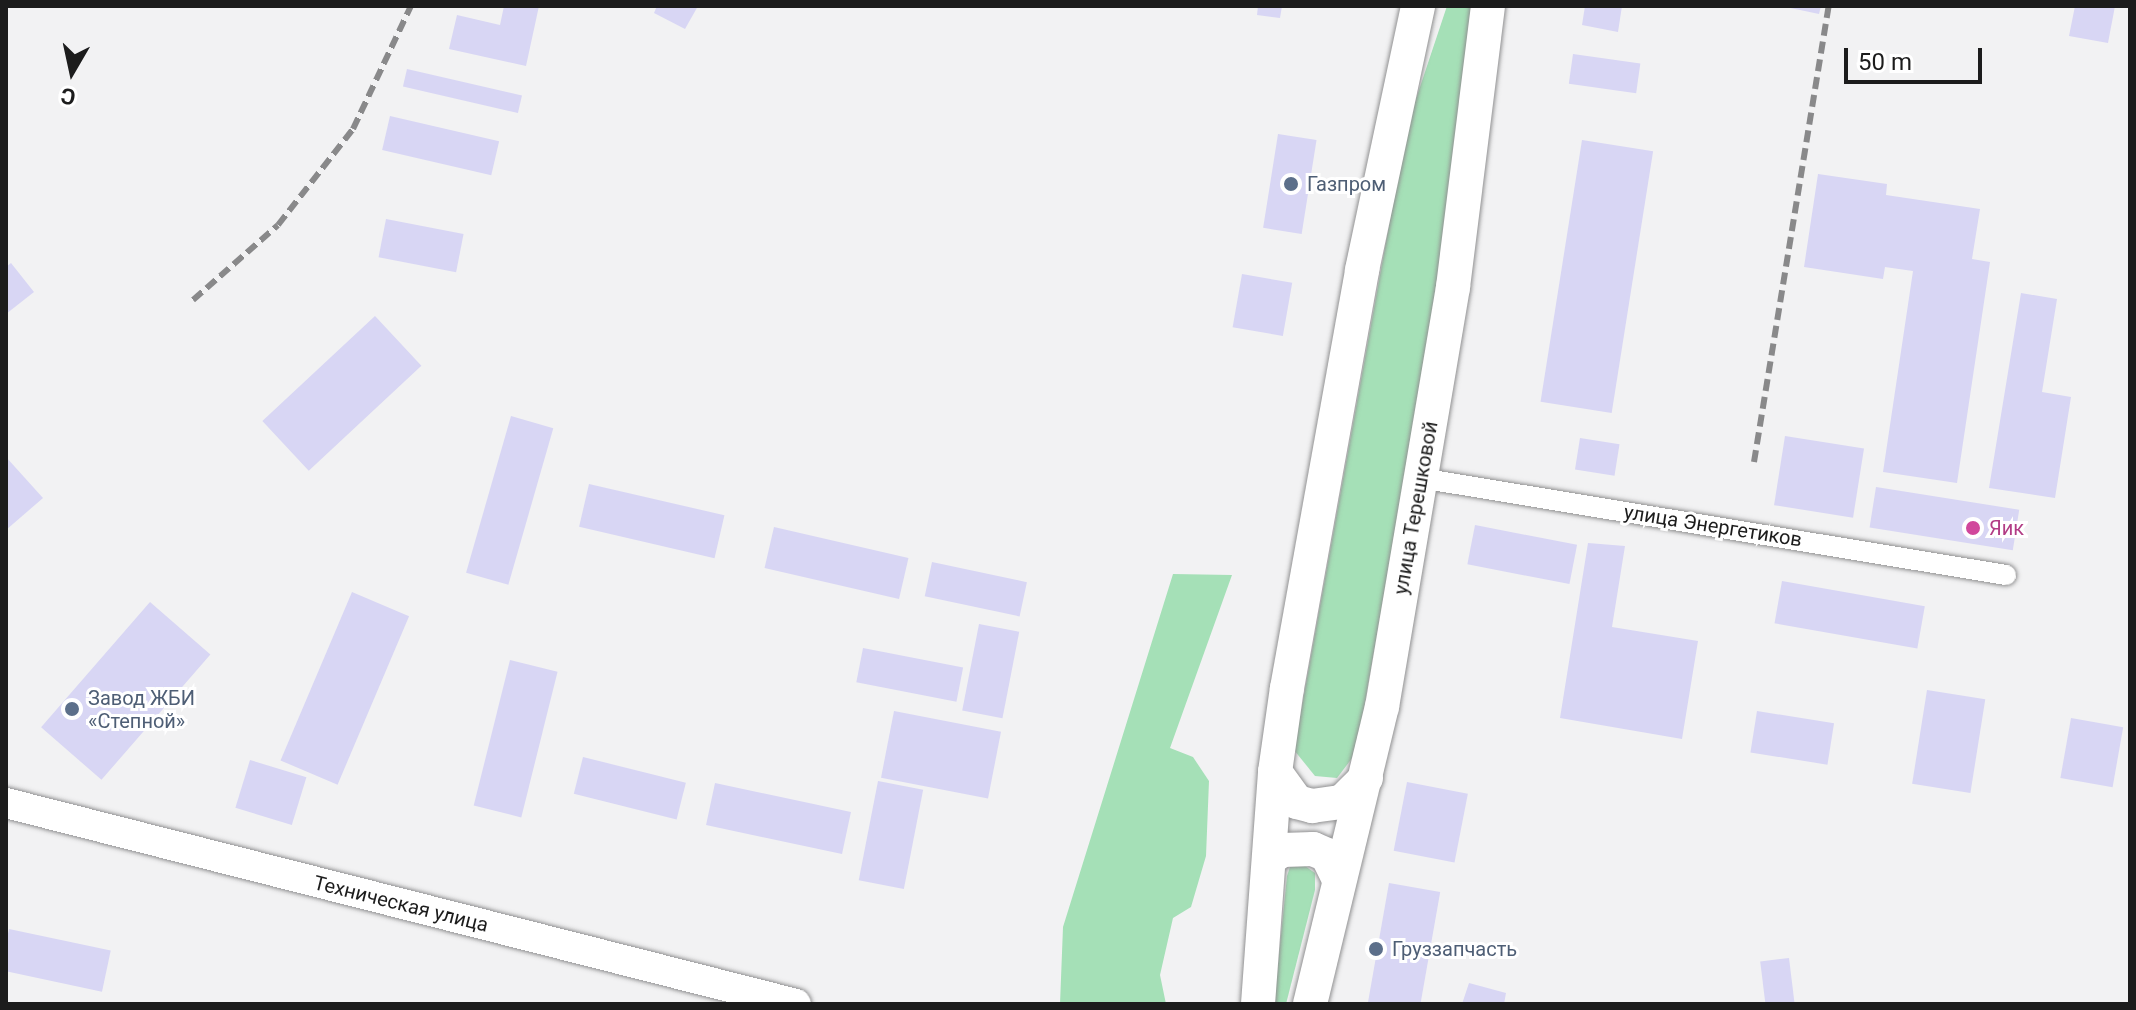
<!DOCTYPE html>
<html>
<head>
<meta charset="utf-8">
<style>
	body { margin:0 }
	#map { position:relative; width:2136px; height:1010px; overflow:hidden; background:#f2f2f3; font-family:Roboto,sans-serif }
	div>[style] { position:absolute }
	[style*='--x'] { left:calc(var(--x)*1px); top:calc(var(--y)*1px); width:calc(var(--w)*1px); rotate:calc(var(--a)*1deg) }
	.green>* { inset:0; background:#a5e0b7 }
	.building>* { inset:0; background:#d8d6f4; transform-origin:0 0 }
	.roads { filter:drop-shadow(0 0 2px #919192) drop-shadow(0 0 2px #919192) }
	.street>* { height:20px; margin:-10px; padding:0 10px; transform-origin:10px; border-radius:10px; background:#fff }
	.secondary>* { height:30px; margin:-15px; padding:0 15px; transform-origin:15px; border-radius:15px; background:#fff }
	.primary>* { height:34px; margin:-17px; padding:0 17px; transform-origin:17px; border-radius:17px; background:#fff }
	.rail>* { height:6px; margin-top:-3px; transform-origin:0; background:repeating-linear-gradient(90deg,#89898a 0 12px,transparent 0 18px) }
	.dots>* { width:22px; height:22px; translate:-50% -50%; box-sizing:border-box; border:4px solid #fff; border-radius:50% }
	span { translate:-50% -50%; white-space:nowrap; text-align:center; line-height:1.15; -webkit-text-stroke:6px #fff; paint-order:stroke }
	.service-label { font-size:20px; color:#4e5e75 }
	.left { translate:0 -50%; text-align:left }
	.street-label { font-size:20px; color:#1c1c1c }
	.hotel-label { font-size:20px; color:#b23c85 }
	.frame { position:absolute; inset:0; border:8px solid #1c1c1c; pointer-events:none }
	.north { position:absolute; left:32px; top:32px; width:80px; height:80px; -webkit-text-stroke:6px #fff; paint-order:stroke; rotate:189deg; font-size:22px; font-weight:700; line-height:32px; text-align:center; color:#1c1c1c }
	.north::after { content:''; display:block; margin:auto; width:28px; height:36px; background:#1c1c1c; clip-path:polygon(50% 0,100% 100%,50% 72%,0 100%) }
	.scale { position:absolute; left:1844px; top:48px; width:138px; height:36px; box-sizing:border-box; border:4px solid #1c1c1c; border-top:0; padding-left:10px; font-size:24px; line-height:28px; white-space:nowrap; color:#1c1c1c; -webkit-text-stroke:6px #fff; paint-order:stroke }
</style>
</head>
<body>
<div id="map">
	<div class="green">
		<i style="clip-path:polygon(1447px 6px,1471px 6px,1439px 284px,1356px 753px,1337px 778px,1315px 776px,1294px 750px,1407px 126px)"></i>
		<i style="clip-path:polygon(1173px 574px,1232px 575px,1170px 748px,1193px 757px,1209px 781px,1206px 856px,1191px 907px,1173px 918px,1160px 975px,1166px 1004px,1060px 1004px,1063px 927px)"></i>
		<i style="clip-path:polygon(1305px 866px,1315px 873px,1315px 890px,1286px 1004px,1274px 1004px,1287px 876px,1290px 867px)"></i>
	</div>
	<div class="building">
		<i style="clip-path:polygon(504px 6px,539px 6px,526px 66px,449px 49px,457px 15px,500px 25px)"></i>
		<i style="clip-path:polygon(657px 6px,698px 6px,685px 29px,654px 13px)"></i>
		<i style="clip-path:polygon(1258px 6px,1282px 6px,1280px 18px,1257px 15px)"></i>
		<i style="clip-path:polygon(1585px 6px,1622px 6px,1618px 32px,1582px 25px)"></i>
		<i style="clip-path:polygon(1781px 6px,1821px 6px,1819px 14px)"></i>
		<i style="clip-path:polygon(2075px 6px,2115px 6px,2108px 43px,2069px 36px)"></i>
		<i style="left:1573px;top:54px;width:68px;height:30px;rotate:8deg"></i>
		<i style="left:407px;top:69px;width:118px;height:18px;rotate:13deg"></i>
		<i style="left:390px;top:116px;width:112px;height:35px;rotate:13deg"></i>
		<i style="left:1278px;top:134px;width:39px;height:95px;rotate:9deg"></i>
		<i style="left:1582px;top:140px;width:72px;height:265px;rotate:9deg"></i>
		<i style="clip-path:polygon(1818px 174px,1887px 184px,1886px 195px,1980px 209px,1972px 259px,1990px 262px,1957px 483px,1883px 472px,1913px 271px,1885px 267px,1883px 279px,1804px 267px)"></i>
		<i style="left:386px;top:219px;width:79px;height:39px;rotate:11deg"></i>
		<i style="clip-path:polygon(11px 263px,34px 292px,6px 314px,6px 267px)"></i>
		<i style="left:1242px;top:274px;width:51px;height:54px;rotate:10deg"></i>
		<i style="clip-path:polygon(2021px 293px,2057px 299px,2042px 392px,2071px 397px,2055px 498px,1989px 488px)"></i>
		<i style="left:375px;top:316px;width:68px;height:154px;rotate:47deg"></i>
		<i style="left:511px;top:416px;width:44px;height:163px;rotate:16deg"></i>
		<i style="left:1785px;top:436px;width:80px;height:70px;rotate:9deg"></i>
		<i style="left:1580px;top:438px;width:40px;height:32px;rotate:9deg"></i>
		<i style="clip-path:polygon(6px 457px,43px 498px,6px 530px)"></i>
		<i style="left:589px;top:484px;width:139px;height:44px;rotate:13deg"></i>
		<i style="left:1876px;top:487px;width:145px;height:41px;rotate:9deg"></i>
		<i style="left:1475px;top:525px;width:104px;height:40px;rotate:11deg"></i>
		<i style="left:774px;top:527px;width:138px;height:42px;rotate:13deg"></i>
		<i style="clip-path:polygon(1588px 543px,1625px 546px,1612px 627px,1698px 641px,1682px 739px,1560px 718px)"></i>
		<i style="left:932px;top:562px;width:97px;height:35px;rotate:12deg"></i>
		<i style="left:1782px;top:581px;width:145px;height:43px;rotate:10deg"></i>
		<i style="left:352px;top:592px;width:62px;height:183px;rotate:23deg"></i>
		<i style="left:150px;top:602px;width:80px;height:166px;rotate:41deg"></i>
		<i style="left:979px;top:624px;width:41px;height:88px;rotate:11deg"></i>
		<i style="left:863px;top:648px;width:102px;height:35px;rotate:11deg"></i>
		<i style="left:510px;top:660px;width:49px;height:150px;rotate:14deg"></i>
		<i style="left:1927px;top:690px;width:59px;height:95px;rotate:9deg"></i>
		<i style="left:894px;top:711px;width:109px;height:68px;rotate:11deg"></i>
		<i style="left:1757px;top:711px;width:78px;height:42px;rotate:9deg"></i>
		<i style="left:2071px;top:718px;width:53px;height:61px;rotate:10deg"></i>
		<i style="left:583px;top:757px;width:106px;height:38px;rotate:14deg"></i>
		<i style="left:250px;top:760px;width:59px;height:50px;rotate:17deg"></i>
		<i style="left:878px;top:781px;width:46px;height:101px;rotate:11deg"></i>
		<i style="left:1407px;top:782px;width:62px;height:70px;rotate:11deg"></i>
		<i style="left:715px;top:783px;width:139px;height:43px;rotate:12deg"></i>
		<i style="left:1389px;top:883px;width:52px;height:123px;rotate:10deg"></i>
		<i style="left:9px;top:929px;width:104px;height:42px;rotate:12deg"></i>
		<i style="left:1789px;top:958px;width:46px;height:29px;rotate:83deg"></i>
		<i style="clip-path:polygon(1469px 983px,1506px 993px,1504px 1004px,1462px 1004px)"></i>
	</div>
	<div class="roads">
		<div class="street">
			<i style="--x:1420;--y:478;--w:594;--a:9.4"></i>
		</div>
		<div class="secondary">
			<i style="--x:6;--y:803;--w:815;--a:14.27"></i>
		</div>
		<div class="primary">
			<i style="--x:1275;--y:772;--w:37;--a:54"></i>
			<i style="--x:1297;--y:802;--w:16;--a:15"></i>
			<i style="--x:1312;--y:806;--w:30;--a:-8"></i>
			<i style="--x:1342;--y:802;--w:34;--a:-45"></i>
			<i style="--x:1269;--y:859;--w:16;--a:-35"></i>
			<i style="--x:1282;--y:850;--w:31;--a:-2"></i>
			<i style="--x:1313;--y:849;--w:15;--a:23"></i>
			<i style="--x:1327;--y:855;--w:28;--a:64"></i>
			<i style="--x:1258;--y:1004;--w:233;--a:-85.8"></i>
			<i style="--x:1275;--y:772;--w:85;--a:-81.9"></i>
			<i style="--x:1287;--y:688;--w:425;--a:-79.8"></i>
			<i style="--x:1362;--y:270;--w:270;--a:-78"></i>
			<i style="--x:1310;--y:1004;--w:306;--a:-76.4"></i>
			<i style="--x:1382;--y:707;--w:426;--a:-80.4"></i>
			<i style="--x:1453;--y:287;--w:283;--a:-82.9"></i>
		</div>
	</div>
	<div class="rail">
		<i style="--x:193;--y:300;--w:113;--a:-41.4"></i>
		<i style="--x:278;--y:225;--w:122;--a:-52"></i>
		<i style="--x:353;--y:129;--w:136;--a:-64.8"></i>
		<i style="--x:1754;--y:462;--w:462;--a:-80.7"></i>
	</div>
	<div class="dots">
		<i style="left:1291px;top:184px;background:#5c6f8a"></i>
		<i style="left:1973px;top:528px;background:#d1479c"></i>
		<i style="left:72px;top:709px;background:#5c6f8a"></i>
		<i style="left:1376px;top:949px;background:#5c6f8a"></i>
	</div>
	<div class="service-label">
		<span class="left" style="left:1307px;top:184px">Газпром</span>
		<span class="left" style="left:88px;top:710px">Завод ЖБИ<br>«Степной»</span>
		<span class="left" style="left:1392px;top:949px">Груззапчасть</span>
	</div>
	<div class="street-label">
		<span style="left:1416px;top:508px;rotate:-80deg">улица Терешковой</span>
		<span style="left:1713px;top:526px;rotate:9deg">улица Энергетиков</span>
		<span style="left:401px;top:904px;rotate:14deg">Техническая улица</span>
	</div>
	<div class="hotel-label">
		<span class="left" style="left:1989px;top:528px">Яик</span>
	</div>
	<div class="frame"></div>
	<div class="north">С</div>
	<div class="scale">50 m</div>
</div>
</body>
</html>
